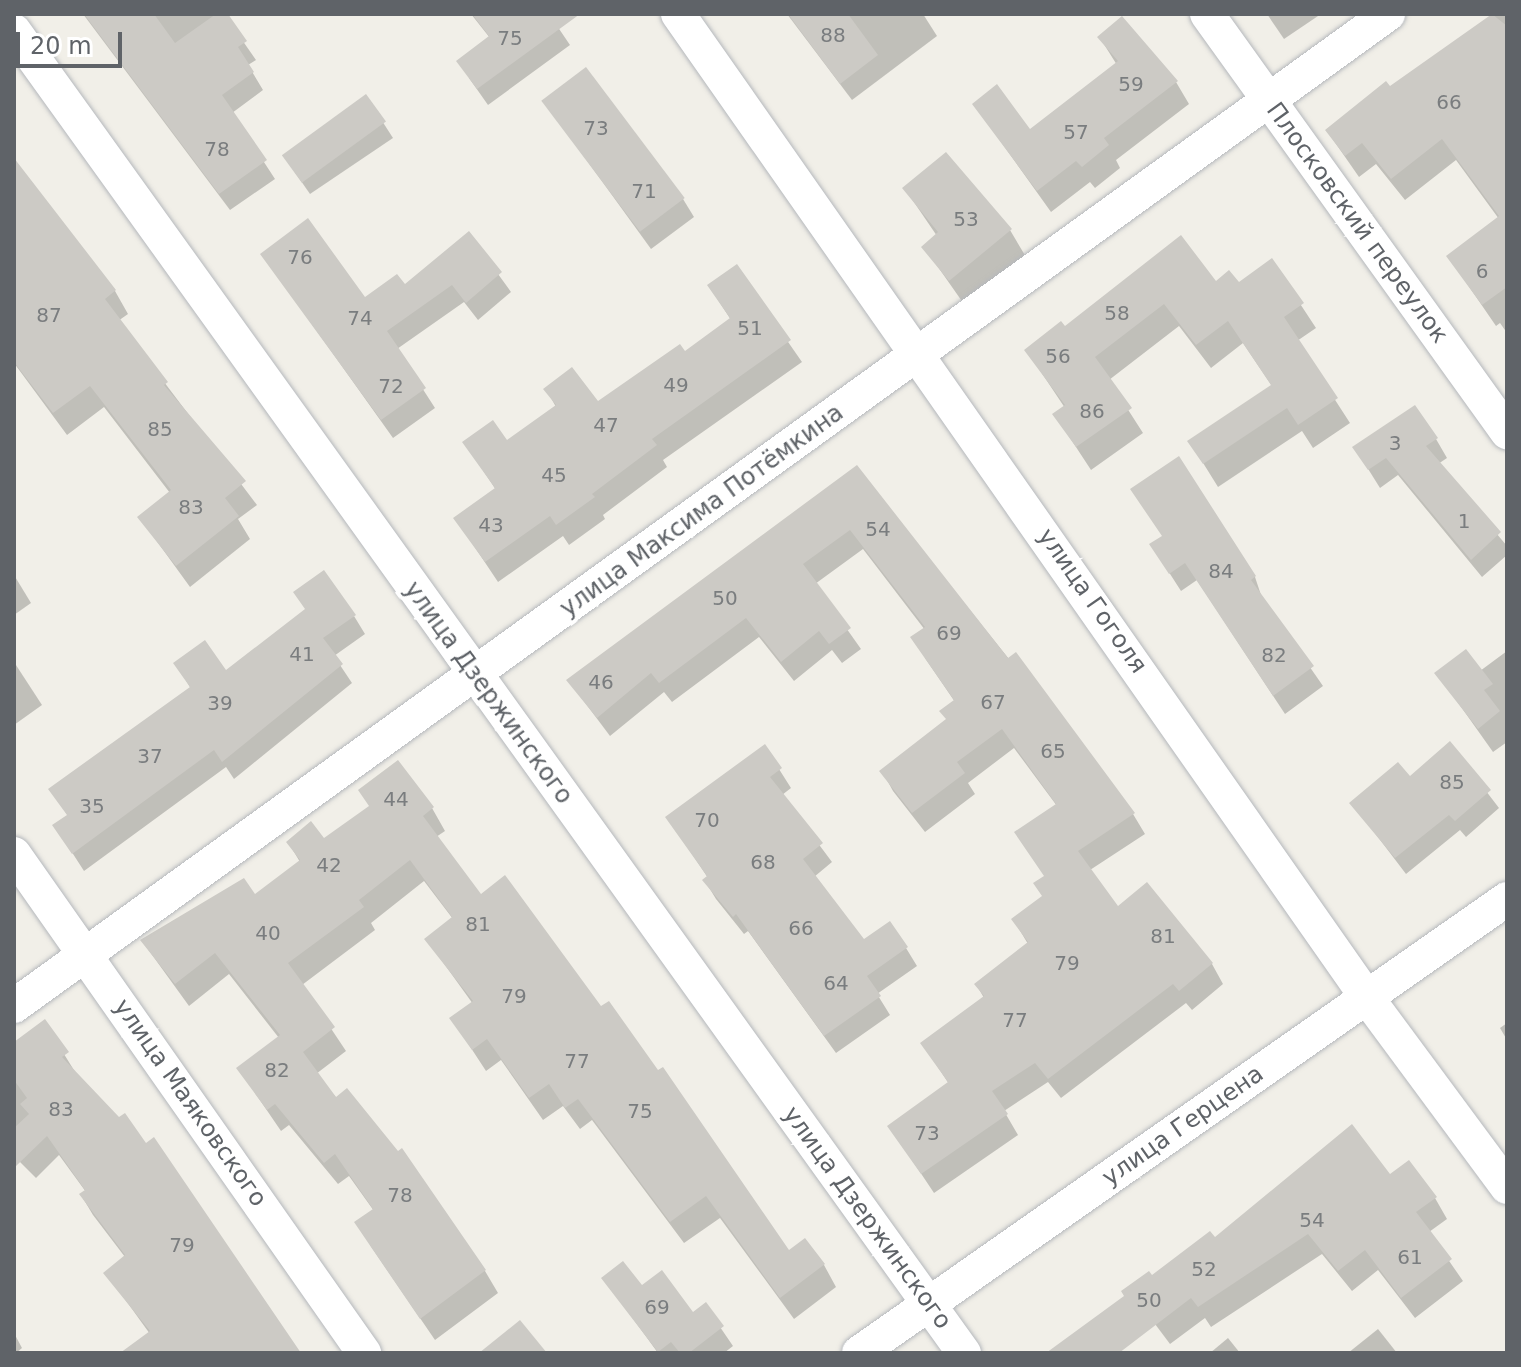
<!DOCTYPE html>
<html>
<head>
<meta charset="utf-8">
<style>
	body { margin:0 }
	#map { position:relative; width:1521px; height:1367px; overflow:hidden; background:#f1efe8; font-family:"DejaVu Sans",sans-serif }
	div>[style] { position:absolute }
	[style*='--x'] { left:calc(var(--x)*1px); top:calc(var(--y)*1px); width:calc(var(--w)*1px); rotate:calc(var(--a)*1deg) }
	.shadow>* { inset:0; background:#0003 }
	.building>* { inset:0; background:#cccac5; transform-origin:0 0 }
	.roads { filter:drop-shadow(0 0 2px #b5b8bc) drop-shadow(0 0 2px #b5b8bc) }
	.street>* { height:34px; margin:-17px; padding:0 17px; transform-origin:17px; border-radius:17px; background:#fff }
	span { translate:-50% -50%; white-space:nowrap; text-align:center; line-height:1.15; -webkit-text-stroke:8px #fff; paint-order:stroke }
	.number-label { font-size:20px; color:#7a7d7f }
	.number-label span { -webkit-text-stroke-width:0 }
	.street-label { font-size:24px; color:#5f6368 }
	.frame { position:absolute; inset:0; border:16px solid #5f6368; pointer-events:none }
	.scale { position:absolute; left:16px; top:32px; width:106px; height:36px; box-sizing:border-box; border:4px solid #5f6368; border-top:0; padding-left:10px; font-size:24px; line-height:28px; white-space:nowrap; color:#5f6368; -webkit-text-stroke:6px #fff; paint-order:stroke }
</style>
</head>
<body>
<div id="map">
	<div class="shadow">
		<i style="clip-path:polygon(83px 14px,224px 14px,256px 60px,248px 65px,263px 90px,232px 113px,275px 179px,230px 210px)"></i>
		<i style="clip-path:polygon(471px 14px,549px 14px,570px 45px,488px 105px,469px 78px,490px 38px)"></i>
		<i style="clip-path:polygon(787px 14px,923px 14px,937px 36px,852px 100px)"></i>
		<i style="clip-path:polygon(1267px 14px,1321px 14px,1284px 39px)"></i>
		<i style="clip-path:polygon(1495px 14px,1507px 14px,1507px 333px,1500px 323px,1496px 326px,1448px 256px,1499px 219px,1456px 160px,1405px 200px,1376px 164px,1359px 177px,1327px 131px)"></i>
		<i style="clip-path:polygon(1100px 38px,1176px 82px,1189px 104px,1116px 160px,1120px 168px,1095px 188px,1090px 182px,1051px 212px,974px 104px,1030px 132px,1117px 65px)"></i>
		<i style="clip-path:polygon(366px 96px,393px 138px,310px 194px,294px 171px)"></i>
		<i style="clip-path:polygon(546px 104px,683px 199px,694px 217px,651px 249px)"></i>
		<i style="clip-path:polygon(14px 162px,115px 291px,128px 314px,118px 321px,257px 505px,238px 519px,250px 539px,190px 587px,140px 518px,170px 493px,104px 407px,67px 435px,14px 363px)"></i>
		<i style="clip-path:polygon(905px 189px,1010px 230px,1026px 257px,966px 307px,924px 247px,937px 236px)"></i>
		<i style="clip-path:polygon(469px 234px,511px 292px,478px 320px,464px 302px,397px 349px,435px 408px,393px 438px,262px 254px,365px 300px,404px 287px)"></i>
		<i style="clip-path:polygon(1272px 261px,1316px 328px,1297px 341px,1350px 423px,1313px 448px,1302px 431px,1218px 487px,1190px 442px,1272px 386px,1243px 343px,1211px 368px,1179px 326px,1109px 380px,1143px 433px,1091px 470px,1055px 415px,1065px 408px,1027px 351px,1065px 329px,1216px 283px,1238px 285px)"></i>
		<i style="clip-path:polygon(736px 267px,802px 362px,663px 460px,667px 467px,603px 515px,605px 519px,569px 545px,563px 536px,498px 582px,456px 519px,496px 490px,465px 443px,507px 443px,556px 407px,546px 389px,598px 404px,684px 353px,731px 320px,709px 286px)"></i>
		<i style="clip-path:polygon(1436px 439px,1447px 458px,1438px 464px,1507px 546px,1507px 555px,1482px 577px,1398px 475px,1380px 488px,1355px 448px)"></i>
		<i style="clip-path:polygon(1178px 459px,1255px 577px,1262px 598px,1323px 686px,1285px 714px,1197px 580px,1181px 591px,1163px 563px)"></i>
		<i style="clip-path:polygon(856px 468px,1133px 814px,1145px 834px,1090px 870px,1118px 908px,1212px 964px,1223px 984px,1192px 1010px,1186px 1003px,1061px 1098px,1048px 1082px,1004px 1111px,1018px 1135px,934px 1193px,890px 1127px,949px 1084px,922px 1043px,984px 998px,976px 984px,1028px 944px,1013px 919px,1043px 897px,1057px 806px,1014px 748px,968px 783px,975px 794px,925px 832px,893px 791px,882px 771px,947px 720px,955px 702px,925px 658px,925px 630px,863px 549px,815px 584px,861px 649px,842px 663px,832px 650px,794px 681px,759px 637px,672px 702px,664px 692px,610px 736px,568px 680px)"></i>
		<i style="clip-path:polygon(14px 575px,31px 603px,14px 615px)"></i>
		<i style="clip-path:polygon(354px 616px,365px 634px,334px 656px,352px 683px,234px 779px,226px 767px,84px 871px,55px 826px,68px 816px,51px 789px,191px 689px,176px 663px,226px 673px)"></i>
		<i style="clip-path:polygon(1507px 651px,1507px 742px,1493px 752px,1437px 673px,1480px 671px)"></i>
		<i style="clip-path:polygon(14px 662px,42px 705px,14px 725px)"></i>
		<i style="clip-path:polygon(1450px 744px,1499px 808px,1466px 837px,1460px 830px,1406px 874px,1352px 803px,1409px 779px)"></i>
		<i style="clip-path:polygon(765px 747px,791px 788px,782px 795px,832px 862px,814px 877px,863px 941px,906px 948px,917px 966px,877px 994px,890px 1015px,836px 1053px,748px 931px,744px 934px,716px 899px,705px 881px,708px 878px,668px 818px)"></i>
		<i style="clip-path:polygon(432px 808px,445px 831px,436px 837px,481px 897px,600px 1009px,789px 1253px,824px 1265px,836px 1287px,794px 1319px,720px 1218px,684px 1243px,592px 1120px,580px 1129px,563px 1106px,543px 1120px,501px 1060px,486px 1071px,452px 1019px,473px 1004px,427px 940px,453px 919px,424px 881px,371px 923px,375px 930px,302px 985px,346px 1051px,316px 1074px,485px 1271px,498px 1293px,435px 1340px,370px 1245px,374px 1211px,349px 1176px,338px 1184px,289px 1125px,281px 1131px,238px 1068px,279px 1038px,229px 974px,189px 1006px,142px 941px,255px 897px,300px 862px,288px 842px,324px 841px)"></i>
		<i style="clip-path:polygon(44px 1022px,77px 1075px,300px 1353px,124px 1353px,150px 1334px,106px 1273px,125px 1257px,93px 1215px,81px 1195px,86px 1192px,59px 1155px,36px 1178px,14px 1156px,14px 1044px)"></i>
		<i style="clip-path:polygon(1507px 1023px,1507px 1040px,1500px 1028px)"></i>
		<i style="clip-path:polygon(1390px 1177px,1435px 1198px,1447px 1219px,1429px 1232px,1463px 1281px,1415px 1318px,1378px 1270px,1352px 1291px,1322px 1254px,1211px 1327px,1205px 1318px,1170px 1344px,1146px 1312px,1214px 1240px)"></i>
		<i style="clip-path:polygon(604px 1279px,641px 1288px,693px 1314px,705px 1305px,733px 1346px,724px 1353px,658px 1353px)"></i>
		<i style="clip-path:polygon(1378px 1329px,1397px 1353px,1348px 1353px)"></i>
		<i style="clip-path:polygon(14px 1333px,22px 1348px,16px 1353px,14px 1353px)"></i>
		<i style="clip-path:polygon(1228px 1338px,1240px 1353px,1210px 1353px)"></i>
	</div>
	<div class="building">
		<i style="clip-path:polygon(84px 14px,154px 14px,175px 43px,216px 14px,228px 14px,247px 41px,238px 47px,254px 72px,222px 95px,267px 160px,219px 194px)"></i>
		<i style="clip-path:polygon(472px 14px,580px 14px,477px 89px,456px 61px,489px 36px)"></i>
		<i style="clip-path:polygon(788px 14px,848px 14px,878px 55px,840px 84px)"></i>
		<i style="clip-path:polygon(1492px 14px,1507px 26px,1507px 287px,1482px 305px,1446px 256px,1499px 216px,1442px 139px,1391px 179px,1362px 143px,1345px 156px,1325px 130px,1386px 81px,1390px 86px)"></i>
		<i style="clip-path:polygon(1122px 16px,1178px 81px,1104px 138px,1109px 145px,1082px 167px,1076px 161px,1037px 191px,972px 104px,997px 84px,1030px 129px,1118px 61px,1097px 37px)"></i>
		<i style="left:586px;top:67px;width:164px;height:56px;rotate:53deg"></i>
		<i style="left:366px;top:94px;width:34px;height:104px;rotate:54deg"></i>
		<i style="clip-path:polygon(946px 152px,1012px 229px,949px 281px,921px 247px,938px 232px,902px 188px)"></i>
		<i style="clip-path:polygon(14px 158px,116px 290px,105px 299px,168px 382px,164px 385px,246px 481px,225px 498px,239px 516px,176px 566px,137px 517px,171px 490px,90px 386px,53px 413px,14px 362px)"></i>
		<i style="clip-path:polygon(308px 218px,365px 297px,397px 274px,405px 284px,469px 231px,502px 272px,466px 303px,452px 285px,387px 331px,426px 388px,381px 420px,260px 254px)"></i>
		<i style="clip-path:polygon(1181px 235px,1216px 281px,1229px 270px,1239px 282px,1272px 258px,1304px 303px,1284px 317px,1338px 398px,1298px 425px,1287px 408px,1203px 464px,1187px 441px,1271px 385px,1228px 321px,1196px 345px,1164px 304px,1095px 357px,1132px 408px,1076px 447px,1052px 414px,1065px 405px,1024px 350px,1061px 321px,1065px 326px)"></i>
		<i style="clip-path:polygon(737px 264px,791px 340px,652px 439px,657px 445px,592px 494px,595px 497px,556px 525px,550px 516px,485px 562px,453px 518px,495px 488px,462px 442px,493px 420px,507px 440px,556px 405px,543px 389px,572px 367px,598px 401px,680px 344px,685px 351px,730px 318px,707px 285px)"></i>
		<i style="clip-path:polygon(1415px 405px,1438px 438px,1426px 446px,1501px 532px,1471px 560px,1386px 458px,1368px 470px,1352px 447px)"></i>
		<i style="clip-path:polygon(1179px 456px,1256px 576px,1251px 580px,1314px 666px,1273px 696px,1185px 563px,1169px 574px,1149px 544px,1162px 536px,1130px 489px)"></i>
		<i style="clip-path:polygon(857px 465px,1008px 658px,1016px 652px,1135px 813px,1078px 851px,1118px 906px,1147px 882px,1213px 963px,1179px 991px,1173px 984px,1048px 1079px,1035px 1063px,992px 1091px,1008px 1114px,921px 1174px,887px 1126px,948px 1082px,920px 1043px,984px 996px,974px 984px,1028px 942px,1011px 919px,1042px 896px,1033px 883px,1044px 876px,1014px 832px,1056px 804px,1002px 729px,957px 762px,965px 773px,912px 813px,879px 771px,946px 719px,939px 711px,954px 700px,910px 637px,925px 627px,850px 530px,803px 564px,851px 628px,829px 644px,819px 631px,781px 662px,746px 618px,659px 683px,651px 673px,597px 718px,566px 680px)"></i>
		<i style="clip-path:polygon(324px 570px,356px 615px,323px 638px,343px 664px,222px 762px,214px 750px,72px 854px,52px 825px,67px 815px,48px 789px,190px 687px,173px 663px,205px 640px,226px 670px,305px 609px,293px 592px)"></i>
		<i style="clip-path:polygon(1466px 649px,1493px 684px,1484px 690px,1500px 711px,1478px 729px,1434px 673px)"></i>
		<i style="clip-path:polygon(1450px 741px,1491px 790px,1455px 821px,1449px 815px,1395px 858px,1349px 803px,1398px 762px,1410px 776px)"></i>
		<i style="clip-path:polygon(765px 744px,782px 768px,770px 777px,823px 843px,803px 859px,864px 939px,890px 921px,908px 947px,867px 976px,881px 996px,824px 1036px,736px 914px,733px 917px,702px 880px,707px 876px,665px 817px)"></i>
		<i style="clip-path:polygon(398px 760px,434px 807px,423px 816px,481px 894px,505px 875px,601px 1006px,609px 1001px,658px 1070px,663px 1067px,789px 1250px,805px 1238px,825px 1264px,780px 1298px,706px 1196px,670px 1222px,578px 1099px,565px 1108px,549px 1084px,529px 1098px,487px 1039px,472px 1050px,449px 1018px,473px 1001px,424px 939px,452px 917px,410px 860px,359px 900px,364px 907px,288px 963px,335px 1027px,303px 1052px,336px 1097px,347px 1088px,398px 1151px,402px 1148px,486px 1270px,420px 1319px,354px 1222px,373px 1209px,335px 1154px,324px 1163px,275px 1104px,267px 1110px,236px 1068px,280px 1035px,215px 953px,175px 984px,140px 940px,244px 878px,255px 894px,300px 860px,286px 842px,311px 821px,324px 838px,369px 806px,358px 790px)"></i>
		<i style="clip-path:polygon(45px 1019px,69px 1052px,62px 1057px,119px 1117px,125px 1113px,146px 1143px,154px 1137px,301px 1353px,120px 1353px,150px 1331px,103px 1273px,125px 1255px,79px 1194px,85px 1190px,47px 1136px,14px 1168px,14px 1128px,29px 1114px,20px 1104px,27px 1098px,14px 1080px,14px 1042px)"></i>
		<i style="clip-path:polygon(1352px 1124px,1390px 1174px,1409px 1160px,1437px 1197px,1416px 1212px,1452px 1259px,1401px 1298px,1365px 1250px,1338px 1271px,1308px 1234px,1198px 1307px,1191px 1298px,1119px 1353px,1046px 1353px,1124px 1296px,1121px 1291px,1149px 1271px,1152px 1275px,1210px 1231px,1215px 1237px)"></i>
		<i style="clip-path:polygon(623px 1261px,642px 1285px,662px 1270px,693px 1312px,706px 1302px,724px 1326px,689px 1353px,680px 1353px,671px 1342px,658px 1352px,601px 1278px)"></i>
		<i style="clip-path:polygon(520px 1320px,547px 1353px,479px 1353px)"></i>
	</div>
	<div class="roads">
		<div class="street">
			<i style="--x:678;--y:14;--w:1203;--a:54.99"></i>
			<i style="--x:1368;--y:999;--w:234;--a:53.5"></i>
			<i style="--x:1207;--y:14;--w:515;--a:54.33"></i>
			<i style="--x:14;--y:31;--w:1628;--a:54.3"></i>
			<i style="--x:14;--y:854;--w:610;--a:54.95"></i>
			<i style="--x:14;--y:1006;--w:1695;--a:-35.83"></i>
			<i style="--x:859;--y:1353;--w:791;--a:-35.02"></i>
		</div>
	</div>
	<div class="number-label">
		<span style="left:833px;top:35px">88</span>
		<span style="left:510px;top:38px">75</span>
		<span style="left:1131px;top:84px">59</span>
		<span style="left:1449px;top:102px">66</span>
		<span style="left:596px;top:128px">73</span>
		<span style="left:1076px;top:132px">57</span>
		<span style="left:217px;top:149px">78</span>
		<span style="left:644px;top:191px">71</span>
		<span style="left:966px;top:219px">53</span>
		<span style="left:300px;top:257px">76</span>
		<span style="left:1482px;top:271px">6</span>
		<span style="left:1117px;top:313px">58</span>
		<span style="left:49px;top:315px">87</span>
		<span style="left:360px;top:318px">74</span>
		<span style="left:750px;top:328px">51</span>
		<span style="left:1058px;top:356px">56</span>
		<span style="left:676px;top:385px">49</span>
		<span style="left:391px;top:386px">72</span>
		<span style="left:1092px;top:411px">86</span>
		<span style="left:606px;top:425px">47</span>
		<span style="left:160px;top:429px">85</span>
		<span style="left:1395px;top:443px">3</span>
		<span style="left:554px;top:475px">45</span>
		<span style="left:191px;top:507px">83</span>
		<span style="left:1464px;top:521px">1</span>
		<span style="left:491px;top:525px">43</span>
		<span style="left:878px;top:529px">54</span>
		<span style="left:1221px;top:571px">84</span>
		<span style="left:725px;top:598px">50</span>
		<span style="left:949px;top:633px">69</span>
		<span style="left:302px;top:654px">41</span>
		<span style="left:1274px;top:655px">82</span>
		<span style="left:601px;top:682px">46</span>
		<span style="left:993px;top:702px">67</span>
		<span style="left:220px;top:703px">39</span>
		<span style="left:1053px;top:751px">65</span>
		<span style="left:150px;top:756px">37</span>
		<span style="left:1452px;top:782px">85</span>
		<span style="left:396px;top:799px">44</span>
		<span style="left:92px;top:806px">35</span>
		<span style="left:707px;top:820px">70</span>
		<span style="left:763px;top:862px">68</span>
		<span style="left:329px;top:865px">42</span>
		<span style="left:478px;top:924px">81</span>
		<span style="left:801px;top:928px">66</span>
		<span style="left:268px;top:933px">40</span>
		<span style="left:1163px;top:936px">81</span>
		<span style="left:1067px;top:963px">79</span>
		<span style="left:836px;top:983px">64</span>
		<span style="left:514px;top:996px">79</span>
		<span style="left:1015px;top:1020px">77</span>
		<span style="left:577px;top:1061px">77</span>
		<span style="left:277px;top:1070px">82</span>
		<span style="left:61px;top:1109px">83</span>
		<span style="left:640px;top:1111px">75</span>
		<span style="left:927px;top:1133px">73</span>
		<span style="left:400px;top:1195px">78</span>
		<span style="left:1312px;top:1220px">54</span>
		<span style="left:182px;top:1245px">79</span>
		<span style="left:1410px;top:1257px">61</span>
		<span style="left:1204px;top:1269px">52</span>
		<span style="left:1149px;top:1300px">50</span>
		<span style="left:657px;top:1307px">69</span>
	</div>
	<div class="street-label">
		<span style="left:1357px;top:223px;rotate:54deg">Плосковский переулок</span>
		<span style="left:702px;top:511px;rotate:-36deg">улица Максима Потёмкина</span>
		<span style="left:1092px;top:601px;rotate:55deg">улица Гоголя</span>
		<span style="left:488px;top:693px;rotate:54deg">улица Дзержинского</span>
		<span style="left:190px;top:1103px;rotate:55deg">улица Маяковского</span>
		<span style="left:1183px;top:1126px;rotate:-35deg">улица Герцена</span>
		<span style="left:867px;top:1218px;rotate:54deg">улица Дзержинского</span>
	</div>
	<div class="frame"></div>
	<div class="scale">20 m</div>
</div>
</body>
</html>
